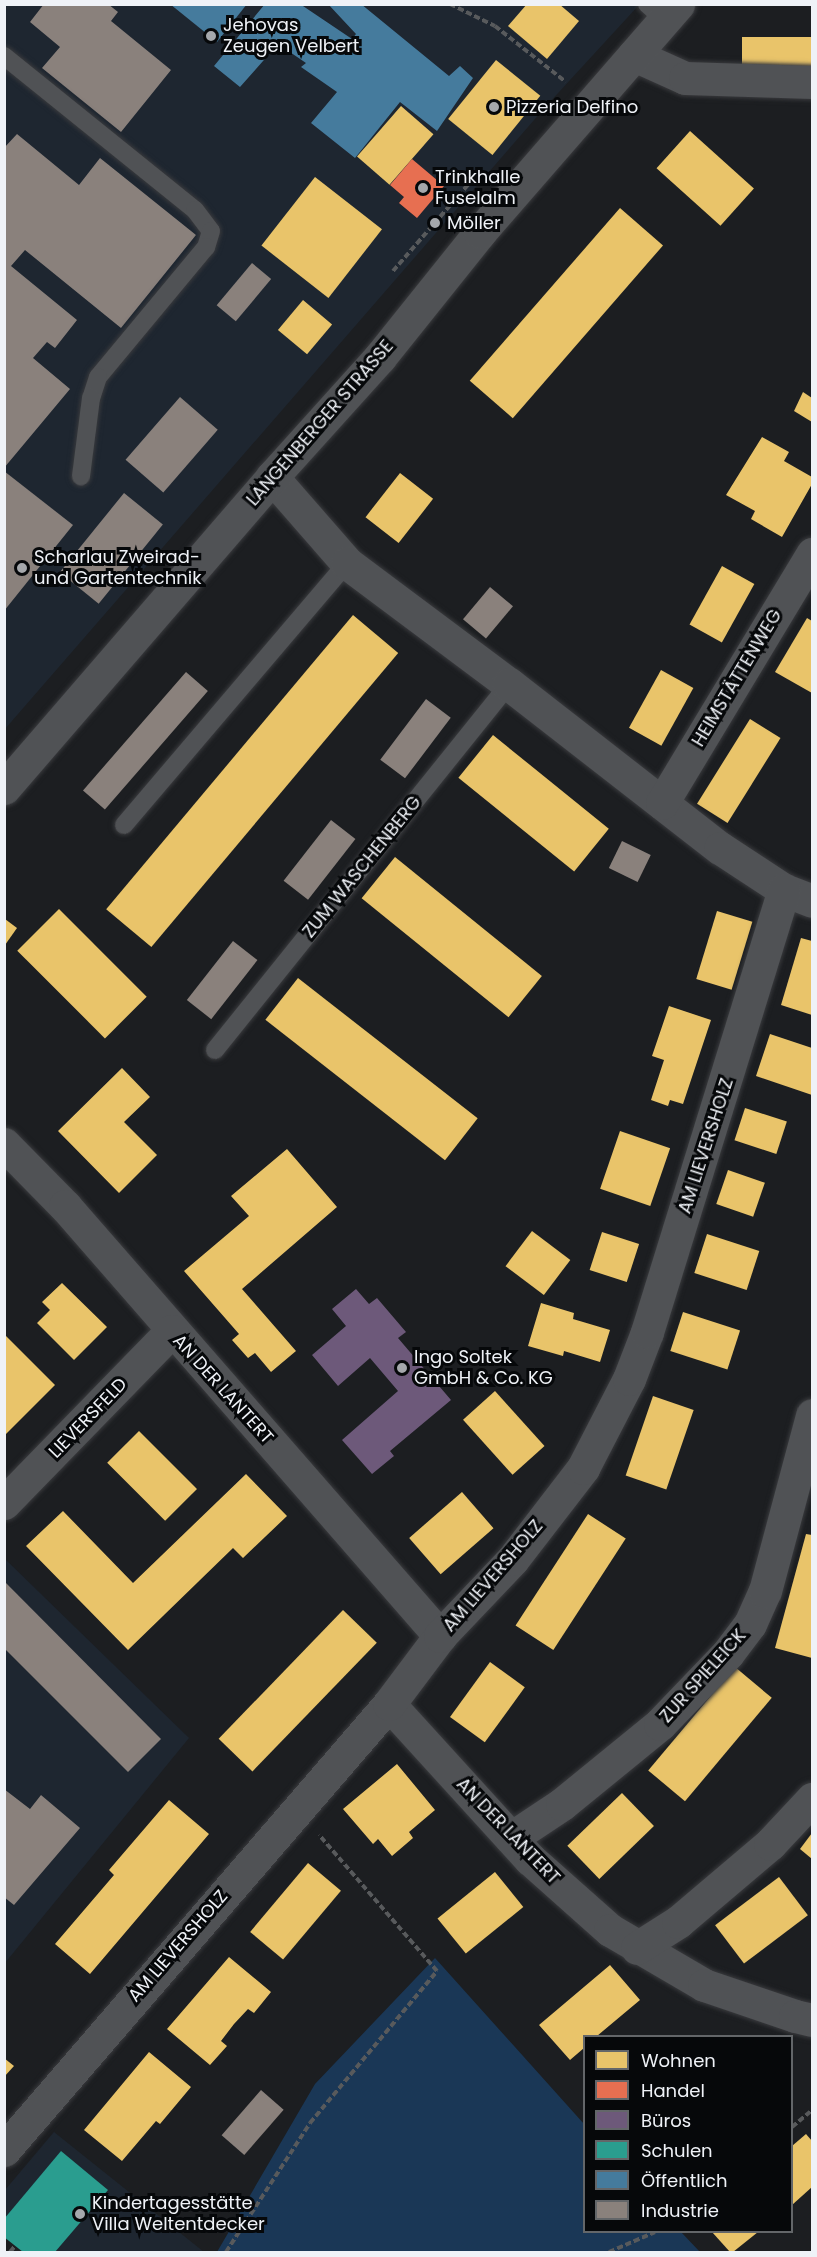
<!DOCTYPE html>
<html>
<head>
<meta charset="utf-8">
<style>
	body { margin:0 }
	#map { position:relative; width:817px; height:2257px; overflow:hidden; background:#1c1e21; font-family:Poppins,sans-serif }
	div>[style] { position:absolute }
	[style*='--x'] { left:calc(var(--x)*1px); top:calc(var(--y)*1px); width:calc(var(--w)*1px); rotate:calc(var(--a)*1deg) }
	.built>* { inset:0; background:#1e2630 }
	.green>* { inset:0; background:#1a3756 }
	.homes>* { inset:0; background:#e9c46a; transform-origin:0 0 }
	.shops>* { inset:0; background:#e76f51 }
	.offices>* { inset:0; background:#6d597a }
	.schools>* { inset:0; background:#2a9d8f }
	.public>* { inset:0; background:#457b9d }
	.industry>* { inset:0; background:#8a817c; transform-origin:0 0 }
	.path>* { height:4px; margin-top:-2px; transform-origin:0; background:repeating-linear-gradient(90deg,#585a5c 0 6px,transparent 0 9px) }
	.roads { filter:drop-shadow(0 0 2px #393a3d) drop-shadow(0 0 2px #393a3d) }
	.lane>* { height:18px; margin:-9px; padding:0 9px; transform-origin:9px; border-radius:9px; background:#505255 }
	.street>* { height:33px; margin:-16.5px; padding:0 16.5px; transform-origin:16.5px; border-radius:16.5px; background:#505255 }
	.secondary>* { height:33px; margin:-16.5px; padding:0 16.5px; transform-origin:16.5px; border-radius:16.5px; background:#505255 }
	.dots>* { width:16px; height:16px; translate:-50% -50%; box-sizing:border-box; border:3px solid #06080a; border-radius:50% }
	span { translate:-50% -50%; white-space:nowrap; text-align:center; line-height:1.15; -webkit-text-stroke:6px #06080a; paint-order:stroke }
	.poi-label { font-size:18px; color:#eff2f7 }
	.left { translate:0 -50%; text-align:left }
	.street-label { font-size:18px; color:#eff2f7 }
	.frame { position:absolute; inset:0; border:6px solid #eff2f7; pointer-events:none }
	.legend { position:absolute; left:583px; top:2035px; width:210px; height:198px; box-sizing:border-box; background:#06080a; border:2px solid #636669; margin:0; padding:8px 10px; list-style:none; font-size:18px; color:#eff2f7 }
	.legend li { display:flex; align-items:center; gap:12px; height:30px }
	.legend b { width:30px; border:2px solid #636669 }
</style>
</head>
<body>
<div id="map">
	<div class="built">
		<i style="clip-path:polygon(5px 5px,639px 5px,548px 104px,5px 729px)"></i>
		<i style="clip-path:polygon(5px 1559px,189px 1738px,5px 1963px)"></i>
		<i style="clip-path:polygon(54px 2132px,204px 2252px,23px 2252px,5px 2237px,5px 2190px)"></i>
	</div>
	<div class="green">
		<i style="clip-path:polygon(435px 1958px,584px 2124px,584px 2232px,681px 2232px,700px 2252px,217px 2252px,315px 2084px)"></i>
	</div>
	<div class="homes">
		<i style="clip-path:polygon(527px 4px,559px 4px,579px 21px,547px 59px,508px 26px)"></i>
		<i style="left:812px;top:37px;width:29px;height:70px;rotate:90deg"></i>
		<i style="left:496px;top:60px;width:57px;height:76px;rotate:39deg"></i>
		<i style="left:401px;top:106px;width:43px;height:67px;rotate:41deg"></i>
		<i style="left:690px;top:131px;width:86px;height:50px;rotate:42deg"></i>
		<i style="left:315px;top:177px;width:85px;height:87px;rotate:38deg"></i>
		<i style="left:620px;top:208px;width:57px;height:229px;rotate:41deg"></i>
		<i style="left:303px;top:300px;width:38px;height:39px;rotate:40deg"></i>
		<i style="clip-path:polygon(803px 392px,812px 398px,812px 422px,794px 411px)"></i>
		<i style="clip-path:polygon(762px 437px,789px 452px,784px 461px,812px 477px,812px 484px,782px 537px,751px 519px,755px 511px,726px 495px)"></i>
		<i style="left:400px;top:473px;width:42px;height:56px;rotate:38deg"></i>
		<i style="left:722px;top:566px;width:37px;height:67px;rotate:29deg"></i>
		<i style="left:353px;top:615px;width:59px;height:384px;rotate:40deg"></i>
		<i style="clip-path:polygon(807px 618px,812px 621px,812px 693px,775px 672px)"></i>
		<i style="left:661px;top:670px;width:37px;height:66px;rotate:29deg"></i>
		<i style="left:750px;top:719px;width:36px;height:100px;rotate:32deg"></i>
		<i style="left:493px;top:735px;width:149px;height:55px;rotate:39deg"></i>
		<i style="left:395px;top:857px;width:189px;height:53px;rotate:39deg"></i>
		<i style="left:59px;top:909px;width:124px;height:59px;rotate:45deg"></i>
		<i style="left:717px;top:911px;width:37px;height:71px;rotate:17deg"></i>
		<i style="clip-path:polygon(5px 919px,17px 928px,5px 945px)"></i>
		<i style="clip-path:polygon(801px 938px,812px 941px,812px 1015px,781px 1005px)"></i>
		<i style="left:298px;top:978px;width:228px;height:53px;rotate:38deg"></i>
		<i style="clip-path:polygon(669px 1006px,711px 1020px,683px 1104px,670px 1100px,668px 1106px,651px 1100px,664px 1060px,652px 1056px)"></i>
		<i style="clip-path:polygon(770px 1034px,812px 1048px,812px 1095px,756px 1076px)"></i>
		<i style="clip-path:polygon(122px 1068px,150px 1097px,124px 1122px,157px 1155px,119px 1193px,58px 1131px)"></i>
		<i style="left:745px;top:1108px;width:44px;height:34px;rotate:18deg"></i>
		<i style="left:620px;top:1131px;width:53px;height:61px;rotate:19deg"></i>
		<i style="clip-path:polygon(287px 1149px,337px 1207px,242px 1289px,296px 1351px,271px 1372px,255px 1353px,248px 1358px,232px 1340px,239px 1334px,184px 1271px,249px 1216px,231px 1196px)"></i>
		<i style="left:728px;top:1170px;width:39px;height:36px;rotate:19deg"></i>
		<i style="left:532px;top:1231px;width:48px;height:44px;rotate:37deg"></i>
		<i style="left:602px;top:1232px;width:39px;height:40px;rotate:18deg"></i>
		<i style="left:707px;top:1234px;width:55px;height:41px;rotate:18deg"></i>
		<i style="clip-path:polygon(62px 1283px,107px 1327px,74px 1360px,37px 1323px,50px 1310px,42px 1302px)"></i>
		<i style="clip-path:polygon(541px 1303px,574px 1313px,573px 1319px,610px 1330px,600px 1362px,564px 1351px,563px 1356px,528px 1346px)"></i>
		<i style="left:683px;top:1312px;width:60px;height:41px;rotate:18deg"></i>
		<i style="clip-path:polygon(4px 1334px,55px 1385px,4px 1436px)"></i>
		<i style="left:495px;top:1391px;width:74px;height:43px;rotate:48deg"></i>
		<i style="left:653px;top:1396px;width:43px;height:84px;rotate:19deg"></i>
		<i style="left:139px;top:1431px;width:82px;height:45px;rotate:45deg"></i>
		<i style="clip-path:polygon(246px 1474px,287px 1516px,243px 1558px,233px 1548px,128px 1650px,26px 1546px,63px 1511px,133px 1583px)"></i>
		<i style="left:462px;top:1492px;width:48px;height:70px;rotate:49deg"></i>
		<i style="left:588px;top:1514px;width:45px;height:133px;rotate:33deg"></i>
		<i style="clip-path:polygon(806px 1534px,812px 1535px,812px 1658px,775px 1648px)"></i>
		<i style="left:343px;top:1610px;width:47px;height:179px;rotate:44deg"></i>
		<i style="left:490px;top:1662px;width:43px;height:68px;rotate:36deg"></i>
		<i style="left:735px;top:1667px;width:48px;height:135px;rotate:40deg"></i>
		<i style="clip-path:polygon(397px 1764px,435px 1810px,409px 1832px,413px 1838px,392px 1856px,378px 1839px,373px 1844px,343px 1809px)"></i>
		<i style="left:622px;top:1793px;width:46px;height:76px;rotate:46deg"></i>
		<i style="clip-path:polygon(169px 1800px,209px 1834px,90px 1974px,55px 1944px,114px 1875px,109px 1870px)"></i>
		<i style="clip-path:polygon(812px 1833px,812px 1859px,800px 1849px)"></i>
		<i style="left:308px;top:1863px;width:43px;height:90px;rotate:40deg"></i>
		<i style="left:495px;top:1872px;width:45px;height:74px;rotate:51deg"></i>
		<i style="left:779px;top:1877px;width:48px;height:80px;rotate:53deg"></i>
		<i style="clip-path:polygon(229px 1957px,271px 1992px,254px 2013px,248px 2009px,234px 2024px,221px 2041px,227px 2046px,210px 2065px,167px 2029px)"></i>
		<i style="clip-path:polygon(610px 1965px,640px 2000px,597px 2036px,584px 2036px,584px 2048px,570px 2060px,539px 2025px)"></i>
		<i style="clip-path:polygon(149px 2052px,191px 2087px,160px 2124px,156px 2121px,122px 2161px,84px 2130px)"></i>
		<i style="clip-path:polygon(4px 2058px,14px 2066px,4px 2077px)"></i>
		<i style="clip-path:polygon(806px 2134px,812px 2141px,812px 2187px,792px 2205px,792px 2146px)"></i>
		<i style="clip-path:polygon(712px 2232px,758px 2232px,733px 2252px,730px 2252px)"></i>
	</div>
	<div class="shops">
		<i style="clip-path:polygon(412px 159px,444px 186px,417px 218px,399px 203px,404px 197px,390px 185px)"></i>
	</div>
	<div class="offices">
		<i style="clip-path:polygon(356px 1289px,369px 1304px,377px 1298px,406px 1332px,398px 1338px,451px 1400px,390px 1451px,394px 1456px,372px 1474px,342px 1440px,398px 1391px,370px 1358px,338px 1386px,312px 1355px,346px 1326px,332px 1309px)"></i>
	</div>
	<div class="schools">
		<i style="clip-path:polygon(61px 2151px,108px 2190px,55px 2252px,23px 2252px,4px 2237px,4px 2219px)"></i>
	</div>
	<div class="public">
		<i style="clip-path:polygon(170px 4px,247px 4px,217px 42px)"></i>
		<i style="clip-path:polygon(265px 4px,300px 4px,352px 39px,356px 34px,328px 4px,361px 4px,449px 76px,460px 66px,473px 78px,437px 131px,400px 102px,355px 158px,311px 123px,337px 92px,301px 67px,306px 63px,278px 44px,240px 87px,214px 66px)"></i>
	</div>
	<div class="industry">
		<i style="clip-path:polygon(44px 4px,108px 4px,118px 12px,111px 21px,171px 70px,121px 132px,42px 68px,60px 47px,30px 22px)"></i>
		<i style="clip-path:polygon(17px 134px,79px 185px,100px 158px,196px 235px,121px 328px,25px 250px,11px 266px,77px 320px,55px 348px,47px 342px,33px 358px,70px 389px,4px 468px,4px 148px)"></i>
		<i style="left:252px;top:263px;width:25px;height:55px;rotate:40deg"></i>
		<i style="left:180px;top:397px;width:50px;height:83px;rotate:41deg"></i>
		<i style="clip-path:polygon(4px 471px,73px 525px,4px 611px)"></i>
		<i style="left:124px;top:493px;width:50px;height:102px;rotate:39deg"></i>
		<i style="left:490px;top:587px;width:30px;height:42px;rotate:40deg"></i>
		<i style="left:186px;top:672px;width:29px;height:157px;rotate:41deg"></i>
		<i style="left:426px;top:699px;width:31px;height:76px;rotate:37deg"></i>
		<i style="left:331px;top:820px;width:31px;height:77px;rotate:38deg"></i>
		<i style="left:622px;top:841px;width:32px;height:30px;rotate:26deg"></i>
		<i style="left:233px;top:941px;width:31px;height:75px;rotate:38deg"></i>
		<i style="clip-path:polygon(4px 1581px,161px 1739px,128px 1772px,4px 1648px)"></i>
		<i style="clip-path:polygon(4px 1789px,30px 1809px,41px 1795px,80px 1828px,14px 1905px,4px 1897px)"></i>
		<i style="left:261px;top:2090px;width:30px;height:60px;rotate:41deg"></i>
	</div>
	<div class="path">
		<i style="--x:450;--y:4;--w:50;--a:26.1"></i>
		<i style="--x:495;--y:26;--w:90;--a:38.3"></i>
		<i style="--x:393;--y:271;--w:122;--a:-49"></i>
		<i style="--x:792;--y:2127;--w:26;--a:-40"></i>
		<i style="--x:10;--y:2252;--w:8;--a:-50"></i>
		<i style="--x:226;--y:2252;--w:154;--a:-56.9"></i>
		<i style="--x:310;--y:2123;--w:198;--a:-50.1"></i>
		<i style="--x:437;--y:1971;--w:180;--a:-130.9"></i>
		<i style="--x:609;--y:2252;--w:50;--a:-23.5"></i>
	</div>
	<div class="roads">
		<div class="lane">
			<i style="--x:647;--y:4;--w:24;--a:42"></i>
			<i style="--x:4;--y:56;--w:245;--a:38.9"></i>
			<i style="--x:195;--y:210;--w:26;--a:53"></i>
			<i style="--x:211;--y:231;--w:17;--a:107"></i>
			<i style="--x:206;--y:247;--w:169;--a:129.7"></i>
			<i style="--x:98;--y:377;--w:22;--a:108"></i>
			<i style="--x:91;--y:398;--w:79;--a:97.3"></i>
			<i style="--x:124;--y:825;--w:344;--a:-49.6"></i>
			<i style="--x:215;--y:1050;--w:469;--a:-51.2"></i>
		</div>
		<div class="street">
			<i style="--x:634;--y:55;--w:56;--a:24.3"></i>
			<i style="--x:685;--y:78;--w:127;--a:1.8"></i>
			<i style="--x:272;--y:477;--w:114;--a:48.9"></i>
			<i style="--x:347;--y:563;--w:202;--a:36.8"></i>
			<i style="--x:509;--y:684;--w:267;--a:37.9"></i>
			<i style="--x:720;--y:848;--w:77;--a:33.3"></i>
			<i style="--x:784;--y:890;--w:30;--a:21"></i>
			<i style="--x:662;--y:803;--w:291;--a:-58.9"></i>
			<i style="--x:4;--y:1144;--w:87;--a:45.5"></i>
			<i style="--x:65;--y:1206;--w:571;--a:48.91"></i>
			<i style="--x:4;--y:1503;--w:240;--a:-45.8"></i>
			<i style="--x:389;--y:1704;--w:210;--a:47.7"></i>
			<i style="--x:530;--y:1859;--w:107;--a:41.6"></i>
			<i style="--x:610;--y:1930;--w:109;--a:30.3"></i>
			<i style="--x:704;--y:1985;--w:96;--a:18.8"></i>
			<i style="--x:795;--y:2016;--w:17;--a:13"></i>
			<i style="--x:511;--y:1838;--w:61;--a:-33.7"></i>
			<i style="--x:562;--y:1804;--w:127;--a:-39.2"></i>
			<i style="--x:660;--y:1724;--w:98;--a:-46.2"></i>
			<i style="--x:728;--y:1653;--w:36;--a:-53"></i>
			<i style="--x:750;--y:1624;--w:36;--a:-66"></i>
			<i style="--x:765;--y:1591;--w:182;--a:-75"></i>
			<i style="--x:637;--y:1948;--w:49;--a:-32.4"></i>
			<i style="--x:678;--y:1922;--w:121;--a:-40.3"></i>
			<i style="--x:770;--y:1844;--w:62;--a:-47"></i>
			<i style="--x:4;--y:2150;--w:589;--a:-49.2"></i>
			<i style="--x:389;--y:1704;--w:85;--a:-53.1"></i>
			<i style="--x:440;--y:1636;--w:106;--a:-46.5"></i>
			<i style="--x:513;--y:1559;--w:115;--a:-52.4"></i>
			<i style="--x:583;--y:1468;--w:100;--a:-62.7"></i>
			<i style="--x:629;--y:1379;--w:50;--a:-69"></i>
			<i style="--x:647;--y:1332;--w:463;--a:-72.8"></i>
		</div>
		<div class="secondary">
			<i style="--x:4;--y:788;--w:411;--a:-49.2"></i>
			<i style="--x:272;--y:477;--w:161;--a:-48"></i>
			<i style="--x:380;--y:357;--w:160;--a:-51.3"></i>
			<i style="--x:480;--y:232;--w:302;--a:-49"></i>
		</div>
	</div>
	<div class="dots">
		<i style="left:211px;top:36px;background:#a5a8ac"></i>
		<i style="left:494px;top:107px;background:#a5a8ac"></i>
		<i style="left:423px;top:188px;background:#a5a8ac"></i>
		<i style="left:435px;top:223px;background:#a5a8ac"></i>
		<i style="left:22px;top:568px;background:#a5a8ac"></i>
		<i style="left:402px;top:1368px;background:#a5a8ac"></i>
		<i style="left:80px;top:2214px;background:#a5a8ac"></i>
	</div>
	<div class="poi-label">
		<span class="left" style="left:223px;top:36px">Jehovas<br>Zeugen Velbert</span>
		<span class="left" style="left:506px;top:107px">Pizzeria Delfino</span>
		<span class="left" style="left:435px;top:188px">Trinkhalle<br>Fuselalm</span>
		<span class="left" style="left:447px;top:223px">Möller</span>
		<span class="left" style="left:34px;top:568px">Scharlau Zweirad-<br>und Gartentechnik</span>
		<span class="left" style="left:414px;top:1368px">Ingo Soltek<br>GmbH &amp; Co. KG</span>
		<span class="left" style="left:92px;top:2214px">Kindertagesstätte<br>Villa Weltentdecker</span>
	</div>
	<div class="street-label">
		<span style="left:320px;top:423px;rotate:-49deg">LANGENBERGER STRASSE</span>
		<span style="left:737px;top:678px;rotate:-59deg">HEIMSTÄTTENWEG</span>
		<span style="left:362px;top:867px;rotate:-51deg">ZUM WASCHENBERG</span>
		<span style="left:706px;top:1146px;rotate:-72deg">AM LIEVERSHOLZ</span>
		<span style="left:223px;top:1389px;rotate:48deg">AN DER LANTERT</span>
		<span style="left:88px;top:1418px;rotate:-46deg">LIEVERSFELD</span>
		<span style="left:493px;top:1576px;rotate:-49deg">AM LIEVERSHOLZ</span>
		<span style="left:703px;top:1676px;rotate:-48deg">ZUR SPIELEICK</span>
		<span style="left:508px;top:1831px;rotate:46deg">AN DER LANTERT</span>
		<span style="left:178px;top:1946px;rotate:-49deg">AM LIEVERSHOLZ</span>
	</div>
	<div class="frame"></div>
	<ul class="legend">
	<li><b style="height:16px;background:#e9c46a"></b>Wohnen</li>
	<li><b style="height:16px;background:#e76f51"></b>Handel</li>
	<li><b style="height:16px;background:#6d597a"></b>Büros</li>
	<li><b style="height:16px;background:#2a9d8f"></b>Schulen</li>
	<li><b style="height:16px;background:#457b9d"></b>Öffentlich</li>
	<li><b style="height:16px;background:#8a817c"></b>Industrie</li>
	</ul>
</div>
</body>
</html>
